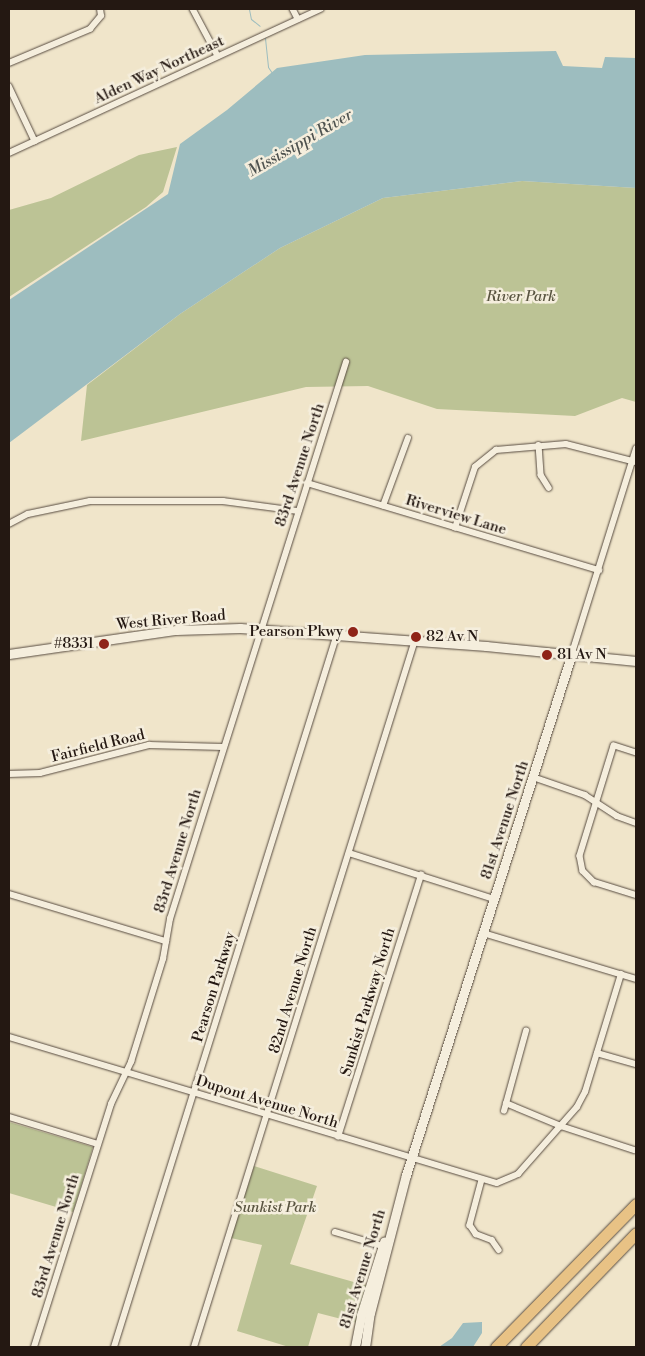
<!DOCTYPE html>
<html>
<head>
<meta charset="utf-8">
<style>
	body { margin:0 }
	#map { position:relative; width:645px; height:1356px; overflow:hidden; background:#f0e5ca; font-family:"Libre Bodoni",serif }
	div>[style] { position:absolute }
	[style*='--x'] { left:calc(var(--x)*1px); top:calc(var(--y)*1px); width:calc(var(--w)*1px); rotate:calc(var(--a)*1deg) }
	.green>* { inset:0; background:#bcc395 }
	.water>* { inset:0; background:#9dbdbf }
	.stream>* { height:1px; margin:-0.5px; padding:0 0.5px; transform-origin:0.5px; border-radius:0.5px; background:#9dbdbf }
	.roads { filter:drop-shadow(0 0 1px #574b40) drop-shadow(0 0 1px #574b40) }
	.street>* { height:5.5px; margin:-2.75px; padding:0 2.75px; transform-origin:2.75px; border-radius:2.75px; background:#f5eedd }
	.secondary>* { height:9px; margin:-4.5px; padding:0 4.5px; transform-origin:4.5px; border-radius:4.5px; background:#f5eedd }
	.highway>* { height:11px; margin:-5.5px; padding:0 5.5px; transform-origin:5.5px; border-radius:5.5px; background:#e8c285 }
	.dots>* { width:14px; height:14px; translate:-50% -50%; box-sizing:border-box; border:2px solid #f5eedd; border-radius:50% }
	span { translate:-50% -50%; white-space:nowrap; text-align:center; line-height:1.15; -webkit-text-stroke:5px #f5eedd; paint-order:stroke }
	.street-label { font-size:15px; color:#241812 }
	.park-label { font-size:15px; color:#595440; font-style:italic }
	.poi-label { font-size:15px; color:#241812 }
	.right { translate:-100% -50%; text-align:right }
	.left { translate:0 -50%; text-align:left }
	.water-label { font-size:16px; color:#4e524f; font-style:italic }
	.frame { position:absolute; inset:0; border:10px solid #241812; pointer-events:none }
</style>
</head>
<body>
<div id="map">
	<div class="green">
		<i style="clip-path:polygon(177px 147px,163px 192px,146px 207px,9px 297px,9px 210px,51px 198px,139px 155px)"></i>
		<i style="clip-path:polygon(522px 181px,636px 188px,636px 402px,622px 398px,575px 416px,437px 409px,368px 386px,306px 387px,81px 441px,87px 385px,180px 314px,280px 248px,383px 198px)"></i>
		<i style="clip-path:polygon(9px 1122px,93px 1147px,73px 1212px,9px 1193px)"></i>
		<i style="clip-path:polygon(254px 1166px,317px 1186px,290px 1264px,368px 1286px,357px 1323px,318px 1313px,308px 1347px,289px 1347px,237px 1331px,262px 1245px,231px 1238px)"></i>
	</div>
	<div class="water">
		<i style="clip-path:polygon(556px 51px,563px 66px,602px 68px,605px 57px,636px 58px,636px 188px,522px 181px,383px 198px,280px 248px,180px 314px,9px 443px,9px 300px,168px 194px,180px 144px,227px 110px,277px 68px,365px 55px)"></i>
		<i style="clip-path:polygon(482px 1322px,482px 1333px,473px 1347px,439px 1347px,452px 1338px,463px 1323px)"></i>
	</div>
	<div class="stream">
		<i style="--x:249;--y:9;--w:10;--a:79"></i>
		<i style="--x:251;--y:19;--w:11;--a:38"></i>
		<i style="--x:265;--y:38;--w:29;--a:84"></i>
		<i style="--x:268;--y:67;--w:7;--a:56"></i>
	</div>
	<div class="roads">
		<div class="street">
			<i style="--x:193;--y:9;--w:53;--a:62"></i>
			<i style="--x:293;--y:9;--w:11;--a:63"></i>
			<i style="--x:9;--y:63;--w:88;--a:-22.8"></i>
			<i style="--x:90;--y:29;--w:17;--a:-50"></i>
			<i style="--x:101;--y:16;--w:7;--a:-98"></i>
			<i style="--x:9;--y:86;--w:61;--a:64.7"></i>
			<i style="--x:9;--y:153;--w:343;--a:-24.8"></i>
			<i style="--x:539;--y:445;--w:30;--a:86"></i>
			<i style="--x:541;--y:475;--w:15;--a:58"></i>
			<i style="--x:307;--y:483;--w:305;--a:16.6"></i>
			<i style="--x:383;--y:506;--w:72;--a:-69.8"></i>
			<i style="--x:9;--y:524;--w:21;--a:-28"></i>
			<i style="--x:28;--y:514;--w:63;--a:-11.8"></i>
			<i style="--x:90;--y:501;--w:133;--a:0"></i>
			<i style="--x:223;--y:501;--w:76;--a:7.6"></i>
			<i style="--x:455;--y:528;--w:64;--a:-71.8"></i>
			<i style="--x:475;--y:467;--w:27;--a:-39"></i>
			<i style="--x:496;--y:450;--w:70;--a:-4.9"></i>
			<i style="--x:566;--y:444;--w:72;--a:14.4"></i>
			<i style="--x:572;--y:653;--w:214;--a:-72.6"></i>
			<i style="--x:636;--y:753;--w:23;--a:-162"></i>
			<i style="--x:614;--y:746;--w:115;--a:107.2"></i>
			<i style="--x:580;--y:856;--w:15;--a:79"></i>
			<i style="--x:583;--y:871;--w:16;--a:45"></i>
			<i style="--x:594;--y:882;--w:44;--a:17.2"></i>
			<i style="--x:9;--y:774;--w:31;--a:-2"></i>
			<i style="--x:40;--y:773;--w:113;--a:-14.4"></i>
			<i style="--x:149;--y:745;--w:74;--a:1.5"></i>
			<i style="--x:533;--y:777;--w:55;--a:19.1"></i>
			<i style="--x:585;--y:795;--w:38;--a:33"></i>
			<i style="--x:617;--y:816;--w:20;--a:20"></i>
			<i style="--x:349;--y:853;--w:152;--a:17.6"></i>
			<i style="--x:9;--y:894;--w:164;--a:16.7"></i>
			<i style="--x:483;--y:933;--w:160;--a:16.7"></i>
			<i style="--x:9;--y:1037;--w:509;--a:16.66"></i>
			<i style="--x:497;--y:1183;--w:23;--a:-23"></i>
			<i style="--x:518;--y:1174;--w:89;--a:-48.6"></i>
			<i style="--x:577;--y:1107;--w:17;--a:-62"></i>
			<i style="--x:585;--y:1092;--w:123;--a:-73"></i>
			<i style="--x:597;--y:1053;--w:41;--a:15.8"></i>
			<i style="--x:506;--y:1103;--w:60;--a:22.7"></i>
			<i style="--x:561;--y:1126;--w:77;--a:18.2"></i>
			<i style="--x:504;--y:1111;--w:83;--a:-74.6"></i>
			<i style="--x:9;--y:1117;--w:93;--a:16.9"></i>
			<i style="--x:338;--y:1137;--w:275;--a:-72.4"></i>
			<i style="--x:482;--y:1180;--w:47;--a:104.9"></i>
			<i style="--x:470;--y:1225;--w:11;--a:56"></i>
			<i style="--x:476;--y:1234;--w:17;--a:21"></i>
			<i style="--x:492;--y:1240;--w:12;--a:55"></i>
			<i style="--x:335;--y:1232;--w:53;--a:16.4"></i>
			<i style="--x:34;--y:1347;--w:255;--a:-72.4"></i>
			<i style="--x:111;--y:1104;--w:47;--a:-64.5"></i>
			<i style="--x:131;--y:1062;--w:108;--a:-72.7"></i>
			<i style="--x:163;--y:959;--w:41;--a:-80.1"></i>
			<i style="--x:170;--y:919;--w:584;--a:-72.46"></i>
			<i style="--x:114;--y:1347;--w:747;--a:-72.63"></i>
			<i style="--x:194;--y:1347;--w:741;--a:-72.64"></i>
		</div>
		<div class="secondary">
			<i style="--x:9;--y:654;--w:169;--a:-8.2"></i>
			<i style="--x:176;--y:630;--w:64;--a:-1.8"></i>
			<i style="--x:240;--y:628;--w:247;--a:4.2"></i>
			<i style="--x:486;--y:646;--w:151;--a:5.7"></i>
			<i style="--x:355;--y:1347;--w:33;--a:-79"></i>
			<i style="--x:361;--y:1315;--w:77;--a:-72.5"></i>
			<i style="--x:365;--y:1347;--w:34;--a:-82"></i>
			<i style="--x:370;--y:1313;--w:143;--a:-75.4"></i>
			<i style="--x:406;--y:1175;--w:548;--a:-72.36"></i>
		</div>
		<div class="highway">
			<i style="--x:496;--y:1347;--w:200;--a:-45.6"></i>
			<i style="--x:526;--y:1347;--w:158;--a:-46"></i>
		</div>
	</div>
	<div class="dots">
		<i style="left:353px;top:632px;background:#8f2418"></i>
		<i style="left:416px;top:637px;background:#8f2418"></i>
		<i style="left:104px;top:644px;background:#8f2418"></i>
		<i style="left:547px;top:655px;background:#8f2418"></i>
	</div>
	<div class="street-label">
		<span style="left:159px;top:70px;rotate:-25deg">Alden Way Northeast</span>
		<span style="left:300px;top:465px;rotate:-72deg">83rd Avenue North</span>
		<span style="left:456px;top:515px;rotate:17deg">Riverview Lane</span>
		<span style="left:171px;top:620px;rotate:-5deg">West River Road</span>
		<span style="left:98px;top:746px;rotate:-14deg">Fairfield Road</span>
		<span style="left:505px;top:820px;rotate:-72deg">81st Avenue North</span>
		<span style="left:178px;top:851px;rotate:-73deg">83rd Avenue North</span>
		<span style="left:214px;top:987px;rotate:-73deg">Pearson Parkway</span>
		<span style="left:293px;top:990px;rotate:-73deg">82nd Avenue North</span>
		<span style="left:368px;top:1002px;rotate:-73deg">Sunkist Parkway North</span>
		<span style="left:267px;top:1102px;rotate:17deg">Dupont Avenue North</span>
		<span style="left:56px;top:1236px;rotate:-73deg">83rd Avenue North</span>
		<span style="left:363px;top:1269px;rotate:-73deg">81st Avenue North</span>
	</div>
	<div class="park-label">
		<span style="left:521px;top:297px">River Park</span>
		<span style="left:275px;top:1208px">Sunkist Park</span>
	</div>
	<div class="poi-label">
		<span class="right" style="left:343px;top:632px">Pearson Pkwy</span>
		<span class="left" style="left:426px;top:637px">82 Av N</span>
		<span class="right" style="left:94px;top:644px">#8331</span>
		<span class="left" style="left:557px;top:655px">81 Av N</span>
	</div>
	<div class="water-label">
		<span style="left:300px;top:143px;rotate:-30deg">Mississippi River</span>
	</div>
	<div class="frame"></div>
</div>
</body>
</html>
